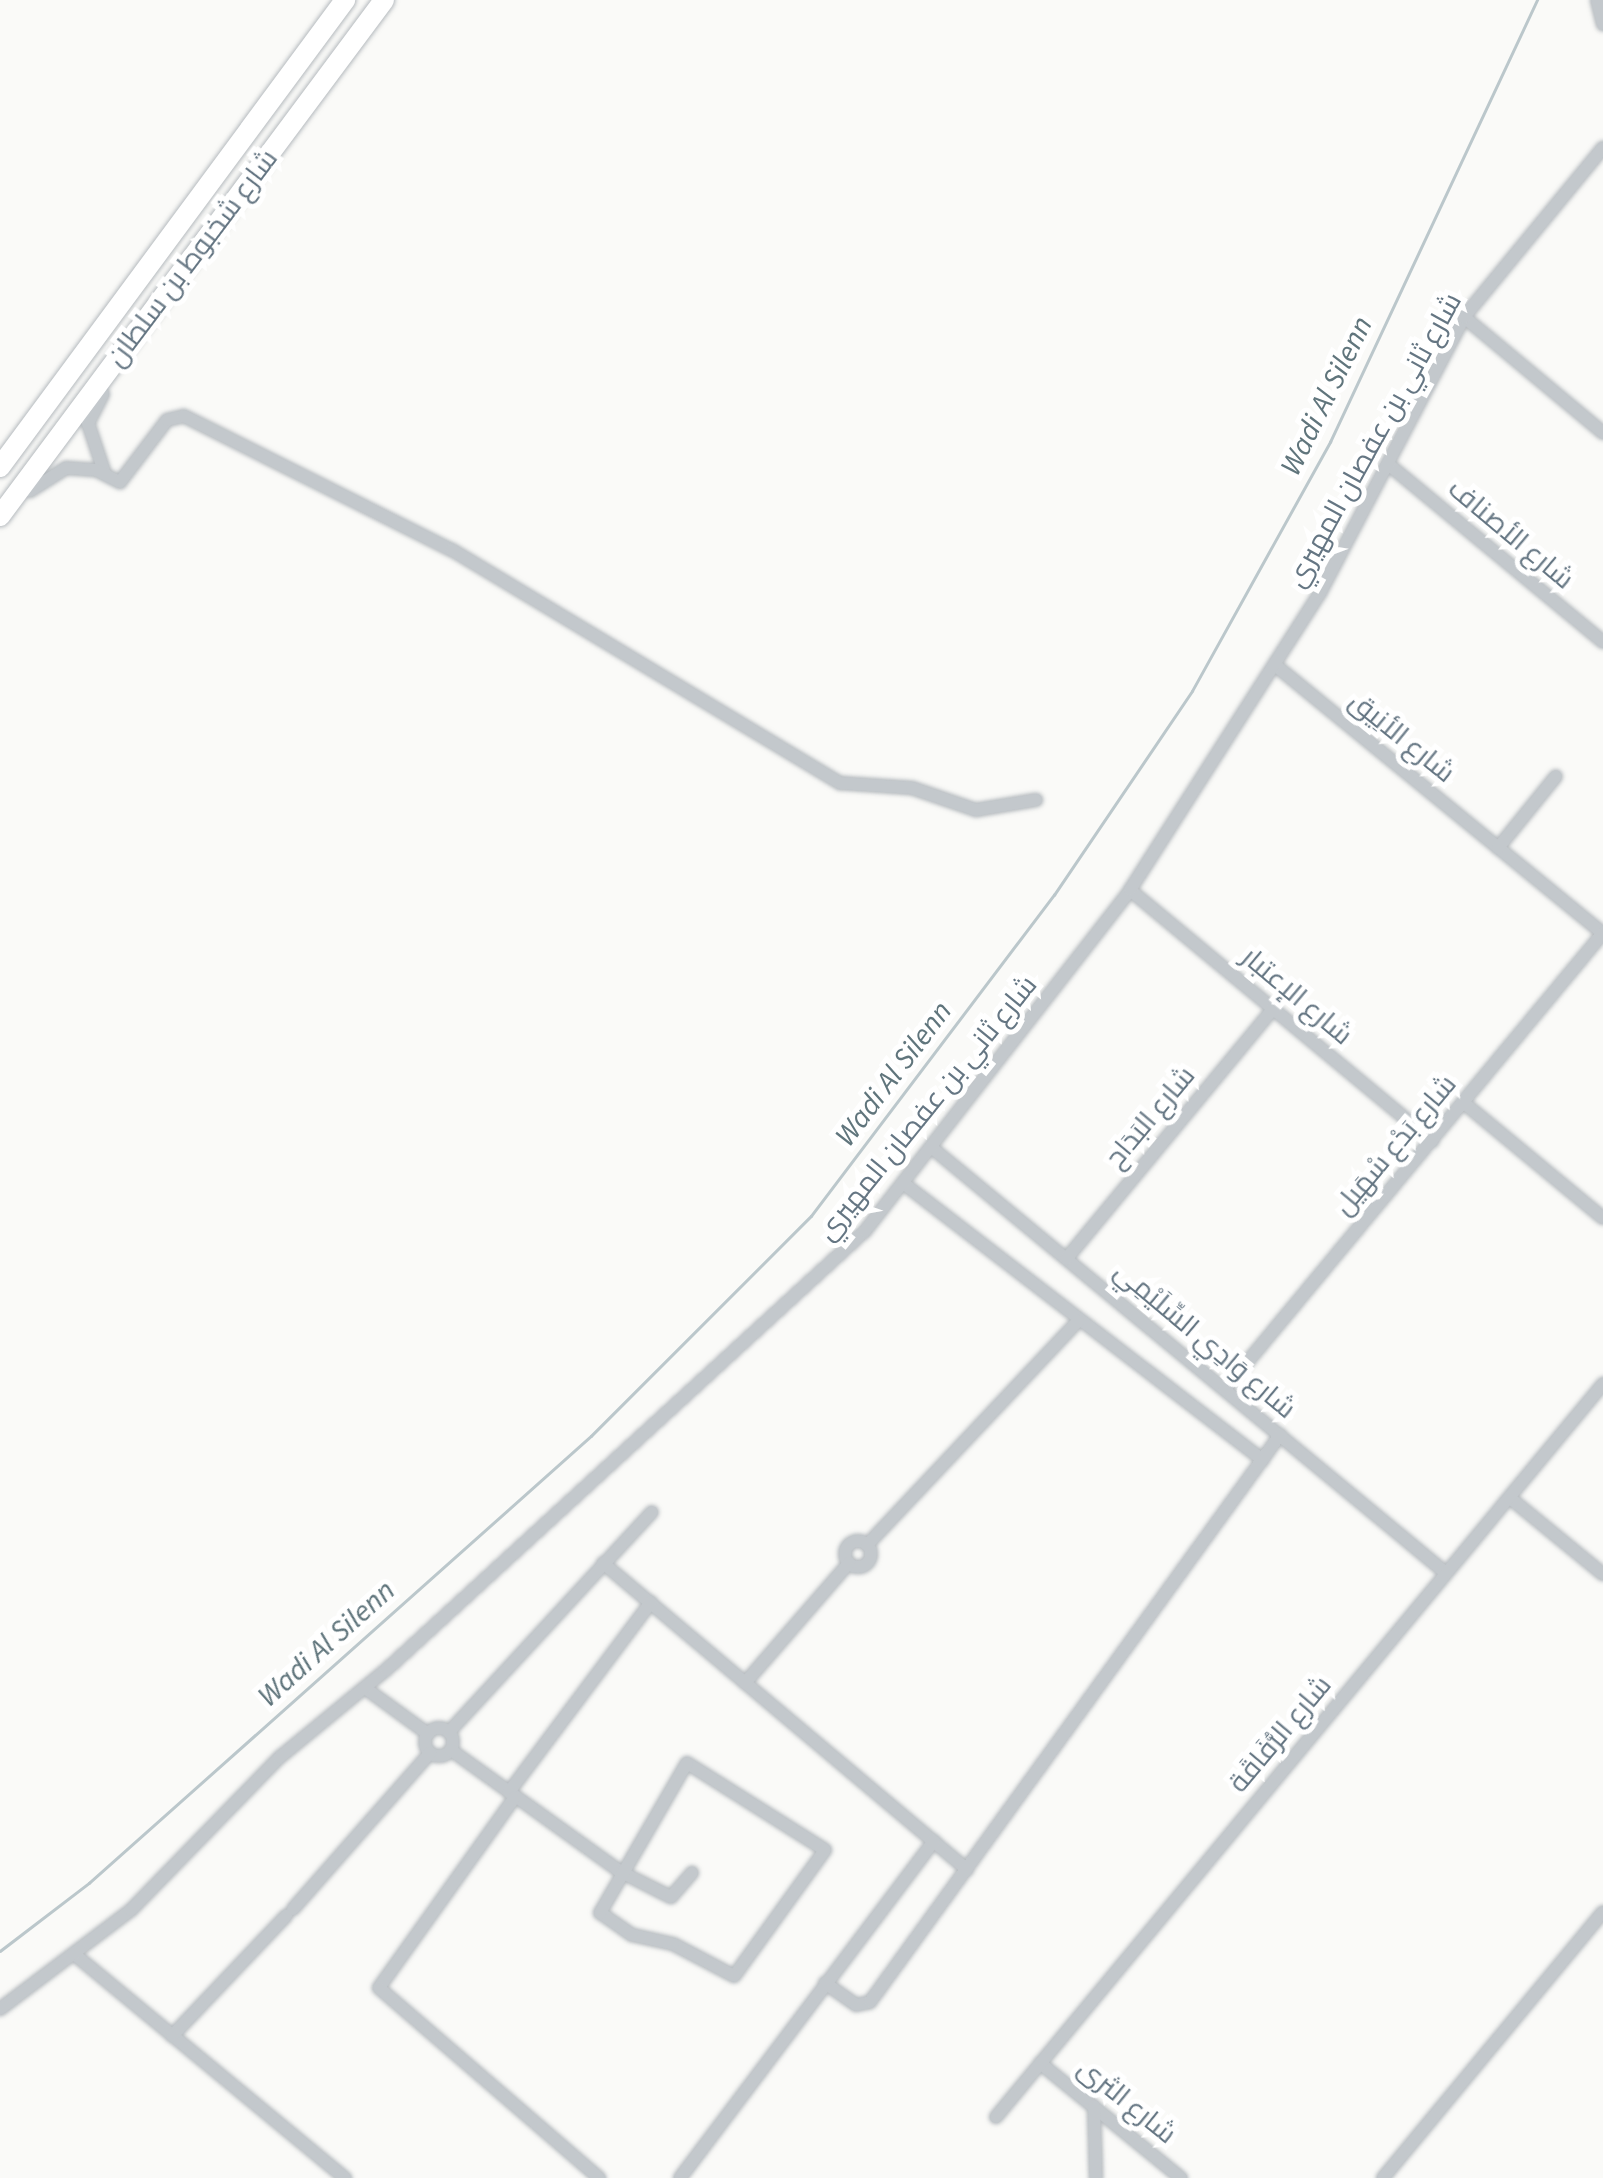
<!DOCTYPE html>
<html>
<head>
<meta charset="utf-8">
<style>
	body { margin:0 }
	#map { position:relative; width:1603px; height:2178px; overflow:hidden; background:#fafaf8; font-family:"Source Sans 3",Cairo,sans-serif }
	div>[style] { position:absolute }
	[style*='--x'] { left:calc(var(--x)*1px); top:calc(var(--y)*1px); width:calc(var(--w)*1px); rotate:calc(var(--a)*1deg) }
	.stream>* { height:2.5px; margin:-1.25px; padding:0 1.25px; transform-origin:1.25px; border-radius:1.25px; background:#bbc7cb }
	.roads { filter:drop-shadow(0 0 2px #b5babe) drop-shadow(0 0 2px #b5babe) }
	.minor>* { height:12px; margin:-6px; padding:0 6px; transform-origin:6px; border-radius:6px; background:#c3c8cc }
	.minor>.ring { margin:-6px; padding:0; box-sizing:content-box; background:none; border:12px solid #c3c8cc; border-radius:50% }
	.primary>* { height:20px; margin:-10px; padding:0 10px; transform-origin:10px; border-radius:10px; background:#fff }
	span { translate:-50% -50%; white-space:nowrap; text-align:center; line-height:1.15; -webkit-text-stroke:10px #fff; paint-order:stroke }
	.street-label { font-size:28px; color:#657683 }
	.water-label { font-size:30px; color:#60757c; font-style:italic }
</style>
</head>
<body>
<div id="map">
	<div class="stream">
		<i style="--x:0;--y:1951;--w:112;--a:-37.4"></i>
		<i style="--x:89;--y:1883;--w:672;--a:-41.68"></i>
		<i style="--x:591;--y:1436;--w:311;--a:-45"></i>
		<i style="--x:811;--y:1216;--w:403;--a:-52.9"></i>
		<i style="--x:1054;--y:895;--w:246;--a:-55.9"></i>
		<i style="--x:1192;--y:691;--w:285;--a:-61"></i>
		<i style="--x:1330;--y:442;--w:488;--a:-64.9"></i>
	</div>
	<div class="roads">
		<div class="minor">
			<i style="--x:1597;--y:0;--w:25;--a:76"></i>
			<i style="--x:1464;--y:317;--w:181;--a:39.8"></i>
			<i style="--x:103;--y:394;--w:33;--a:117"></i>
			<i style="--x:88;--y:423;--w:54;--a:71.6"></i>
			<i style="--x:1388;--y:464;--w:279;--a:39.6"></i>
			<i style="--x:30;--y:491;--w:43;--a:-32.6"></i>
			<i style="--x:66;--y:468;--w:30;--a:4"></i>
			<i style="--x:96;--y:470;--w:27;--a:27"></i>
			<i style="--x:120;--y:482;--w:78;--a:-52.8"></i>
			<i style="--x:167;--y:420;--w:17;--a:-13"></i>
			<i style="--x:184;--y:416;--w:300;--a:26.6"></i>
			<i style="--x:452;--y:550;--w:453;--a:31"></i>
			<i style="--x:840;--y:783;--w:72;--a:4"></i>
			<i style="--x:912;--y:788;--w:68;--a:19"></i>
			<i style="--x:976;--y:810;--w:61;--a:-9.5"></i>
			<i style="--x:1275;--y:665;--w:423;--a:39.3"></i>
			<i style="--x:1498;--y:848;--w:92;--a:-51.1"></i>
			<i style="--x:1130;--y:890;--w:393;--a:39.7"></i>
			<i style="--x:1464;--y:1103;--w:180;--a:39.6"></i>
			<i style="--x:931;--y:1147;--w:668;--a:39.6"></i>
			<i style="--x:903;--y:1183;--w:454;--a:37.6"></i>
			<i style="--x:1067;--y:1258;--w:323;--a:-50.4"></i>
			<i style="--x:1225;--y:1389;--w:592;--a:-50.34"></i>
			<i style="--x:1510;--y:1498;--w:120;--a:39.3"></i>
			<i class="ring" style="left:845px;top:1541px;width:14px;height:14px"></i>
			<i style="--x:867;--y:1545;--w:308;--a:-46.7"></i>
			<i style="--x:603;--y:1563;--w:476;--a:40.1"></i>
			<i style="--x:745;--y:1683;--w:159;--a:-49.1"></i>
			<i style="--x:365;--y:1688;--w:78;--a:36.1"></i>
			<i class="ring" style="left:425px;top:1728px;width:16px;height:16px"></i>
			<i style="--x:449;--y:1732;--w:299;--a:-47.3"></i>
			<i style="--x:451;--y:1750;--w:209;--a:35.7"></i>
			<i style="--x:621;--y:1872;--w:56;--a:26.6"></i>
			<i style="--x:671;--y:1897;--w:32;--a:-49"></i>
			<i style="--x:687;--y:1763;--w:163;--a:32.2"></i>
			<i style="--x:825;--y:1850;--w:155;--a:125.8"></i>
			<i style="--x:734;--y:1976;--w:69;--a:-152.3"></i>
			<i style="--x:673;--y:1944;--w:42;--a:-167.6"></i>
			<i style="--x:632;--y:1935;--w:39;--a:-145"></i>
			<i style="--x:600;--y:1913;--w:173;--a:-59.9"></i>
			<i style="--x:509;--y:1792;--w:237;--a:-53.2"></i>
			<i style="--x:515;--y:1797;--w:234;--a:125.5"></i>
			<i style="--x:379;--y:1988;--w:291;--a:40.8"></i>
			<i style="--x:293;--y:1909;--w:208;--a:-48.7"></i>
			<i style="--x:74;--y:1954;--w:352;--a:39.6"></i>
			<i style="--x:825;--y:1983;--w:38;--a:35"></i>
			<i style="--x:856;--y:2005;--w:14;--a:-12"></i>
			<i style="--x:870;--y:2002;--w:700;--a:-54.13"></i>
			<i style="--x:0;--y:2009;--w:164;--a:-37.1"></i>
			<i style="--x:131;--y:1910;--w:214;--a:-45.8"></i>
			<i style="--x:280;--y:1757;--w:137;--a:-39.4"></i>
			<i style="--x:386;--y:1670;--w:650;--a:-42.51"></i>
			<i style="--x:865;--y:1231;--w:432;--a:-52.1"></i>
			<i style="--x:1130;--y:890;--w:353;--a:-57.4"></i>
			<i style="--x:1320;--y:593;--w:311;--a:-62.4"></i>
			<i style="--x:1464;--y:317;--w:219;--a:-50.6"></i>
			<i style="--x:172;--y:2036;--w:166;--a:-46.5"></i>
			<i style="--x:1040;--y:2063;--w:182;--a:39.2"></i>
			<i style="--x:1094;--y:2106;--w:72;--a:88.4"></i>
			<i style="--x:996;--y:2117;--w:952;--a:-50.37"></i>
			<i style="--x:680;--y:2178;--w:422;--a:-53"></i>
			<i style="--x:1383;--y:2178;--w:345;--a:-50.4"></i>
		</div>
		<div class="primary">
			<i style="--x:0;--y:467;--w:581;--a:-53.54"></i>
			<i style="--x:0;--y:516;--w:643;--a:-53.34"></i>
		</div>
	</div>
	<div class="street-label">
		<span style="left:192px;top:258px;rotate:-53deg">شارع شخبوط بن سلطان</span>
		<span style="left:1374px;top:440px;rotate:-61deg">شارع ثاني بن عفصان المهيري</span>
		<span style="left:1511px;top:534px;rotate:40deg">شارع الأصناف</span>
		<span style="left:1402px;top:737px;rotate:39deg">شارع الأنِيق</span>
		<span style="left:1297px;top:996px;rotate:40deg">شارع الإعتبار</span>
		<span style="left:927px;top:1108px;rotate:-51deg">شارع ثاني بن عفصان المهيري</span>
		<span style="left:1150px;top:1117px;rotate:-50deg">شارع البَدَاح</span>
		<span style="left:1395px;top:1145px;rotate:-50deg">شارع بَدْع سْهَيل</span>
		<span style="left:1205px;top:1340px;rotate:40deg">شارع وَادِي السِّلَيْمِي</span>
		<span style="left:1280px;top:1734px;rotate:-50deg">شارع الرُّفَاقَة</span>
		<span style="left:1127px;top:2101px;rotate:39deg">شارع الثرى</span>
	</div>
	<div class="water-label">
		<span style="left:1327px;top:396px;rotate:-64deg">Wadi Al Silenn</span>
		<span style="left:894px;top:1074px;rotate:-53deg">Wadi Al Silenn</span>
		<span style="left:327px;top:1644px;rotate:-42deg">Wadi Al Silenn</span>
	</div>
</div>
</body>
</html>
